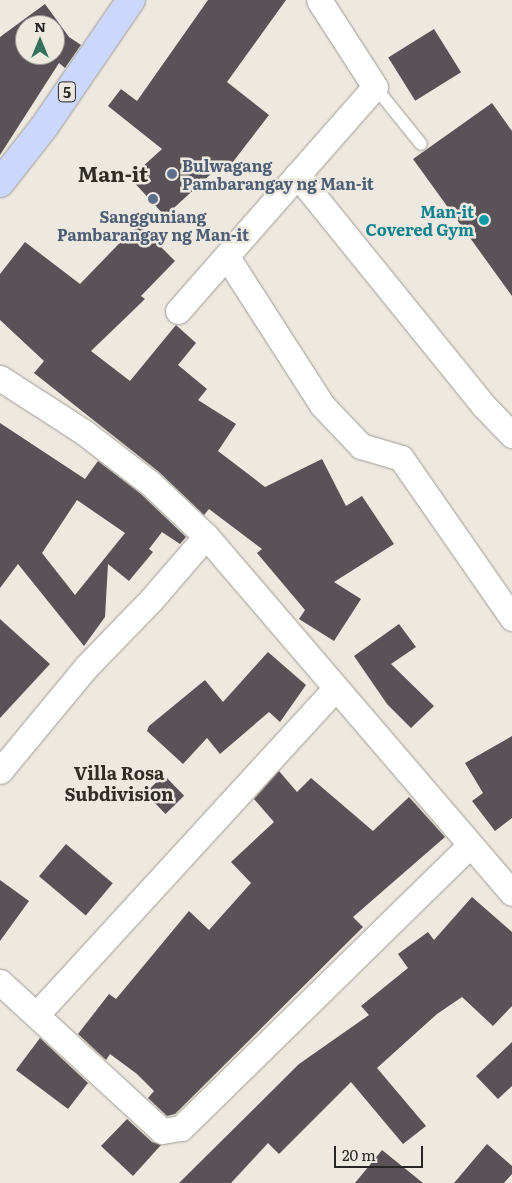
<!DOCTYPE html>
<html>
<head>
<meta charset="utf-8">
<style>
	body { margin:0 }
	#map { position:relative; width:512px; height:1183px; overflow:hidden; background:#ede8e0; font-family:Literata,serif }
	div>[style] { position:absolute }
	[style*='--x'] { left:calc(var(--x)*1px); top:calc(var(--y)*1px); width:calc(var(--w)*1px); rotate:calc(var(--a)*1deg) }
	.building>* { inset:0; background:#595358; transform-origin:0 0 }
	.roads { filter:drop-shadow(0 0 1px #9f9b94) drop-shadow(0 0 1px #9f9b94) }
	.service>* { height:12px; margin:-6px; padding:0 6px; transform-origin:6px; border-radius:6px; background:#fff }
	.minor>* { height:25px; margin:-12.5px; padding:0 12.5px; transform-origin:12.5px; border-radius:12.5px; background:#fff }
	.trunk>* { height:28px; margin:-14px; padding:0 14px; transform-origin:14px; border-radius:14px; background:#ccd7fc }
	.dots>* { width:14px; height:14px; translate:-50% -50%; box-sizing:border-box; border:2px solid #ede8e0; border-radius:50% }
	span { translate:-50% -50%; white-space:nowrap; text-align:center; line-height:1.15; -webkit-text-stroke:5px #ede8e0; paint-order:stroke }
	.shield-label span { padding:1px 4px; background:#ede8e0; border:1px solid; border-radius:4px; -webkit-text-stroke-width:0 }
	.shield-label { font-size:15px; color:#282624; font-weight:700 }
	.service-label { font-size:16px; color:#4e5e75; font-weight:700 }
	.left { translate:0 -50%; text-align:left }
	.culture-label { font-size:16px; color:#0d838f; font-weight:700 }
	.right { translate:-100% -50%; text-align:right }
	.neighbourhood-label { font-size:18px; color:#302c26; font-weight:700 }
	.district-label { font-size:21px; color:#302c26; font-weight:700 }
	.north { position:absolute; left:15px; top:15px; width:50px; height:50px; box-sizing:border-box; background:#ede8e0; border:1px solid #9e9a95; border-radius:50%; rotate:0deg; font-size:14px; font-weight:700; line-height:20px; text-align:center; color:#282624 }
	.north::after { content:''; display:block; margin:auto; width:18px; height:22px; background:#34715c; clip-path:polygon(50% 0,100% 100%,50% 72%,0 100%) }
	.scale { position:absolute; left:334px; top:1146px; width:89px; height:22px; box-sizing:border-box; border:2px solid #282624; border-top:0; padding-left:6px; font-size:15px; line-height:18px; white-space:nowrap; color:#282624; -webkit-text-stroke:4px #ede8e0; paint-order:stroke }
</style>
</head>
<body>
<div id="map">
	<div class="building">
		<i style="clip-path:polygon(208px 0,286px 0,227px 82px,269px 115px,229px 167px,223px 163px,165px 216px,130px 178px,162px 149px,108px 106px,121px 89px,137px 101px)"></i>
		<i style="clip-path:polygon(evenodd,45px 4px,69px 37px,81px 45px,65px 68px,59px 63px,0 155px,0 37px,45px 4px,25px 25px,55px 25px,55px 55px,25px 55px,25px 25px)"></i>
		<i style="left:434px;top:29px;width:51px;height:54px;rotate:58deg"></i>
		<i style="clip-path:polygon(492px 103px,512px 131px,512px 296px,413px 159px)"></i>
		<i style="clip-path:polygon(138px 224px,175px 261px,141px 296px,145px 299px,91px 351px,130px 381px,176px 325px,196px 343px,178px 365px,207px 389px,198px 400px,236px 424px,218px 451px,265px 487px,322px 459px,346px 506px,362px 496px,394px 544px,334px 582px,361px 599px,334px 641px,299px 619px,305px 610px,257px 553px,262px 549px,209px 509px,204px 515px,159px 472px,34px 373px,44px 361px,0 320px,0 274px,25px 242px,80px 284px)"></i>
		<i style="clip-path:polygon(evenodd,0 423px,85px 479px,98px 461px,141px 494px,186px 537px,180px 544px,162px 532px,149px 549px,153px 552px,129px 581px,108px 564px,105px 617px,84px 646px,18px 564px,0 588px,0 423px,77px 500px,125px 533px,75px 595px,42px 553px,77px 500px)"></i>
		<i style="clip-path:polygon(0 619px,50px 664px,0 718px)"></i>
		<i style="clip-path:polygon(399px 624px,416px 647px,391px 664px,434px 706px,411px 728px,387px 704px,354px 656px)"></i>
		<i style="clip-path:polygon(268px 652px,306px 685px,280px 722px,269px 712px,220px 754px,207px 738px,183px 764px,147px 731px,149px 726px,205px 680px,223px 702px)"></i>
		<i style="clip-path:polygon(512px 736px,512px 818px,495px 831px,472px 801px,483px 793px,465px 763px)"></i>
		<i style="clip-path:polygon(279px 771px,297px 792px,311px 778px,373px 831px,409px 797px,445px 837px,353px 917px,363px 927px,175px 1114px,167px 1116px,148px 1098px,154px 1091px,137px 1074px,110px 1054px,106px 1060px,78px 1034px,109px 994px,116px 999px,189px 911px,209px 930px,251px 883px,231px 862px,274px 822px,254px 799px)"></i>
		<i style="left:164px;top:775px;width:29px;height:26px;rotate:46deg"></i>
		<i style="left:66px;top:844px;width:61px;height:42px;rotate:40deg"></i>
		<i style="clip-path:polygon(0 880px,29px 901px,0 941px)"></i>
		<i style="clip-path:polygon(472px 897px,512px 932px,512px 1006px,493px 1026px,462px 997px,437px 1014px,377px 1068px,426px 1126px,403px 1144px,351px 1082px,279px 1154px,268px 1143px,231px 1183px,179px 1183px,299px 1064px,369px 1015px,361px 1006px,408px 968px,398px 954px,428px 932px,434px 940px)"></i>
		<i style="clip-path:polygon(40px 1038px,88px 1083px,68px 1109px,16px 1070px)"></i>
		<i style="clip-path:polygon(512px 1042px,512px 1086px,498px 1099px,476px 1076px)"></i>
		<i style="clip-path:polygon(127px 1119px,152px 1142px,161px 1145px,133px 1176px,101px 1146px)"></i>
		<i style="clip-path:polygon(487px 1144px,512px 1166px,512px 1174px,504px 1183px,454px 1183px)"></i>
		<i style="clip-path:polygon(382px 1150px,423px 1183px,355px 1183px)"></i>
	</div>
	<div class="roads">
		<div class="service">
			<i style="--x:375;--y:87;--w:73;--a:51.1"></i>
		</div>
		<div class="minor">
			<i style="--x:297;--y:175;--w:296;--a:51"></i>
			<i style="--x:483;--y:405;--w:42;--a:46"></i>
			<i style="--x:227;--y:257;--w:176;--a:57.3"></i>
			<i style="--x:322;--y:405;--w:57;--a:46.4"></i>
			<i style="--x:361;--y:446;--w:42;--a:16.7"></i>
			<i style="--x:401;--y:458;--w:195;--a:55.2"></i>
			<i style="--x:178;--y:311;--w:298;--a:-48.7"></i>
			<i style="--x:375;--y:87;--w:103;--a:-122.8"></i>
			<i style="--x:0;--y:378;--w:101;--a:32.9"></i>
			<i style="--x:85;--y:433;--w:82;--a:37.6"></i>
			<i style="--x:150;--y:483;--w:77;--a:43.4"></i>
			<i style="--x:206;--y:536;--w:470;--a:49.4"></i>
			<i style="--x:0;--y:771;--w:135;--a:-50.4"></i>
			<i style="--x:86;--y:667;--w:93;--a:-45.9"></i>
			<i style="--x:151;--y:600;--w:84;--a:-49.3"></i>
			<i style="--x:0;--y:982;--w:220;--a:42.6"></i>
			<i style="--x:162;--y:1131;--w:19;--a:-9"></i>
			<i style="--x:181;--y:1128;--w:404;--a:-44.4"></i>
			<i style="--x:37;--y:1014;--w:442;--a:-47.5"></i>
		</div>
		<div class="trunk">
			<i style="--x:0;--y:183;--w:71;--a:-51.8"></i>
			<i style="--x:44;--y:127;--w:154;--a:-55.6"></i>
		</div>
	</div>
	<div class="dots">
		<i style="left:172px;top:174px;background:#5c6f8a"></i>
		<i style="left:153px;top:199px;background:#5c6f8a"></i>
		<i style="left:484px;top:220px;background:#0f9aa8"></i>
	</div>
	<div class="shield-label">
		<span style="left:67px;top:92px">5</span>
	</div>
	<div class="service-label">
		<span class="left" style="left:182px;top:174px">Bulwagang<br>Pambarangay ng Man-it</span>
		<span style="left:153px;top:225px">Sangguniang<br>Pambarangay ng Man-it</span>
	</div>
	<div class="culture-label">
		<span class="right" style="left:474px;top:220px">Man-it<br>Covered Gym</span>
	</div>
	<div class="neighbourhood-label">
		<span style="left:119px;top:784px">Villa Rosa<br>Subdivision</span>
	</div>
	<div class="district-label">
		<span style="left:113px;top:173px">Man-it</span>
	</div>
	<div class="north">N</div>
	<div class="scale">20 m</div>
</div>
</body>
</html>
